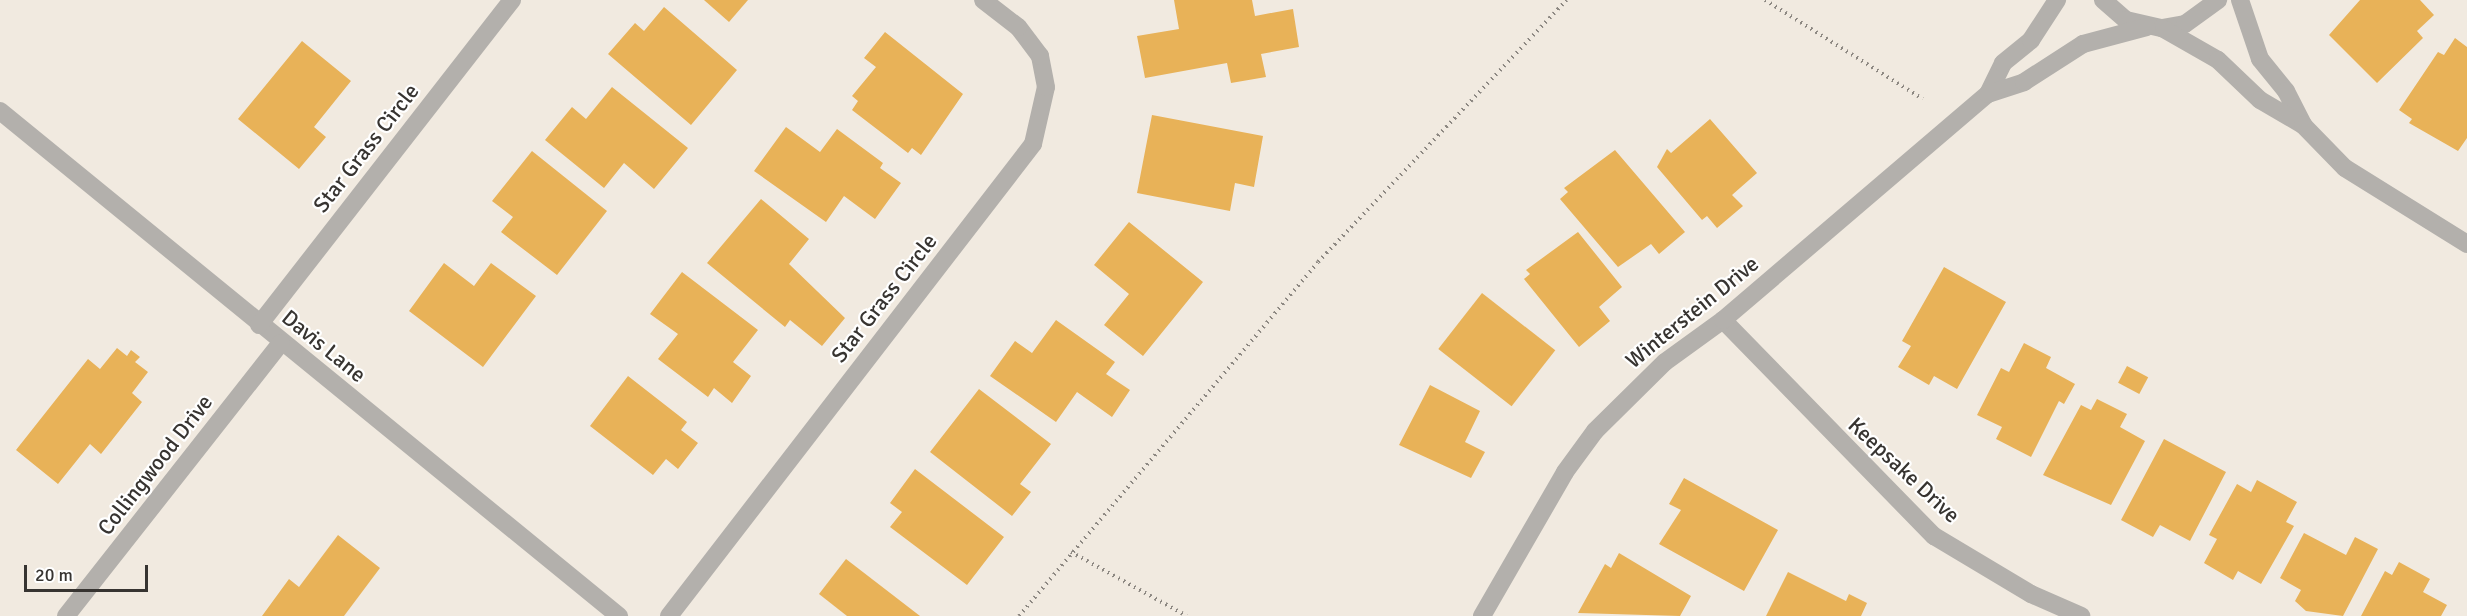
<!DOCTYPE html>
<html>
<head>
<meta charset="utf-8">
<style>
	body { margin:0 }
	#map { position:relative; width:2467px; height:616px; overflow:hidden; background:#f1eae0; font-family:Signika,sans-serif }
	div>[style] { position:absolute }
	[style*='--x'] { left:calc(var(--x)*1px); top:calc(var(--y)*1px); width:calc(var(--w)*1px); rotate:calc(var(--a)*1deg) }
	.building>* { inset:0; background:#e8b258; transform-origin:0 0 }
	.path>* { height:4px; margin-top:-2px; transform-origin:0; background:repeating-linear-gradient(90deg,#8d8882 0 1.5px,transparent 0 6px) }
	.minor>* { height:18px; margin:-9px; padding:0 9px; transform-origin:9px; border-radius:9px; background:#b3b0ac }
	span { translate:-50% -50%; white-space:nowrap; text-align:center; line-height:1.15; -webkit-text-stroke:4.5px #fff; paint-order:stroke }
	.street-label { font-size:22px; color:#373431 }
	.scale { position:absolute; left:24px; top:565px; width:124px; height:27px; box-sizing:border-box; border:3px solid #373431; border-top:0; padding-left:8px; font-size:18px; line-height:21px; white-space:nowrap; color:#373431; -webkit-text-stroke:4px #fff; paint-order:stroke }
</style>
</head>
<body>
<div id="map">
	<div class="building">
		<i style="clip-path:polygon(704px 0,748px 0,729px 22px)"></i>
		<i style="clip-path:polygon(1174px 0,1252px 0,1255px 16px,1293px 9px,1299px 47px,1261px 54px,1266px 77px,1231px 83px,1227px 63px,1145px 78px,1137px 36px,1179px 29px)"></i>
		<i style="clip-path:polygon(2360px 0,2420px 0,2434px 15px,2417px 31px,2423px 38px,2377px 83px,2329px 35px)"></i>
		<i style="clip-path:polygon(664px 7px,737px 70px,691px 125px,608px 54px,635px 23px,644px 31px)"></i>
		<i style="clip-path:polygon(885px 32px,963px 94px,921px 155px,912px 148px,908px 153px,852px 110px,858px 101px,852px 96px,876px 67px,864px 58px)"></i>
		<i style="clip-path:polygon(2455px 38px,2467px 47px,2467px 138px,2458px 151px,2409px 123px,2412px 119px,2399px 110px,2438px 52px,2444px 55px)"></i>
		<i style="clip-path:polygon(302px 41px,351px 81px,314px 127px,326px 137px,299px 169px,238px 119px)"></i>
		<i style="clip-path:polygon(612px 87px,688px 148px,654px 189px,624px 163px,604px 188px,545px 140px,572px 107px,586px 119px)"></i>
		<i style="clip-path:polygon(1152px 115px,1263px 136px,1254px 187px,1235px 183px,1230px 211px,1137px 193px)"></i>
		<i style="clip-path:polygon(1710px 119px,1757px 173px,1732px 195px,1743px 206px,1717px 228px,1707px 216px,1702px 220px,1657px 167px,1667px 149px,1671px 153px)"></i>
		<i style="clip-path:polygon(786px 127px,820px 152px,837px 129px,883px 163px,880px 168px,901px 183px,875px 219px,844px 196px,826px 222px,754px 171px)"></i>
		<i style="clip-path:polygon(1615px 150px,1685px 232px,1659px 254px,1651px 244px,1618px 267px,1560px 199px,1568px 192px,1564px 188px)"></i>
		<i style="clip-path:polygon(532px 151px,607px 211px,557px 275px,501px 232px,513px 217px,492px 201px)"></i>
		<i style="clip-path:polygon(761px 199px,809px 239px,789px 264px,845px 318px,822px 346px,790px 320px,785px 327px,707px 263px)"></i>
		<i style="clip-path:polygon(1129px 222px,1203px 282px,1143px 356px,1104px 325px,1129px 294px,1094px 265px)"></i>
		<i style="clip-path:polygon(1578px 232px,1622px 287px,1599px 307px,1610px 321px,1579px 347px,1524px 279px,1530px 274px,1526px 270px)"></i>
		<i style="clip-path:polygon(444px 263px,474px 286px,491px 263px,536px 296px,483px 367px,409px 311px)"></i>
		<i style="clip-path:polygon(1944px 267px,2006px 302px,1957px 389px,1934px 376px,1929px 385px,1898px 367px,1911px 346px,1902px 341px)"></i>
		<i style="clip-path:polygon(682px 272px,758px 330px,733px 362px,751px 376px,732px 403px,714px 388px,708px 397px,658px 359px,678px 334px,650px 314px)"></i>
		<i style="left:1482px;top:293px;width:93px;height:71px;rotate:38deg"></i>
		<i style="clip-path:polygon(1056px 320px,1115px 362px,1106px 374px,1130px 390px,1112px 417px,1077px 392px,1056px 422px,990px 376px,1015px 341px,1032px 353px)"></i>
		<i style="clip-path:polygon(2024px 343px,2051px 357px,2046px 368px,2075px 384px,2064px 404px,2059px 401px,2031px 457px,1996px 439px,2002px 427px,1977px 415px,2001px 368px,2009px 372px)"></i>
		<i style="clip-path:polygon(117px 348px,127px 356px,131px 350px,140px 357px,135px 362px,148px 372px,132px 393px,142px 402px,101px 454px,90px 444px,58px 484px,16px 450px,88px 359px,100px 369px)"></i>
		<i style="left:2127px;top:366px;width:24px;height:19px;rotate:28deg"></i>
		<i style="clip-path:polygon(628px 376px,687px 422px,681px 430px,698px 443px,678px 469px,666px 459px,653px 475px,590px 426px)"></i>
		<i style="clip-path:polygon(1430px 385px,1480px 411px,1465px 442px,1485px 452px,1471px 478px,1399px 445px)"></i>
		<i style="clip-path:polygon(979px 389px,1051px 444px,1020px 484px,1031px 492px,1012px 516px,930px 452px)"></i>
		<i style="clip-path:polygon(2097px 399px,2127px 414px,2120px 427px,2145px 441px,2111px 505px,2043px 475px,2081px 405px,2091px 410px)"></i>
		<i style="clip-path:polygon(2164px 439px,2226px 472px,2190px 541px,2160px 525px,2153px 537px,2121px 520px)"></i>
		<i style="clip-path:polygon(915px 469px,1004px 537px,967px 585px,890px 527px,902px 512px,890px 503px)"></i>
		<i style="clip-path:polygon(1684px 478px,1778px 530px,1744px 591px,1659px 544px,1681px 510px,1669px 504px)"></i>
		<i style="clip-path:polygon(2257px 480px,2297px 502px,2286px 522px,2294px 526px,2261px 584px,2238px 571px,2233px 580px,2204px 563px,2217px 539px,2209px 535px,2237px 484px,2251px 492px)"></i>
		<i style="clip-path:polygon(2304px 533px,2346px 555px,2355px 537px,2378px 549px,2343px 616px,2306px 611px,2295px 601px,2301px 590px,2280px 578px)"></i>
		<i style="clip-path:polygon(338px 535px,380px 568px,344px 616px,262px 616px,289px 579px,299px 587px)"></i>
		<i style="clip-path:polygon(1619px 553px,1691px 596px,1680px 616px,1578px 613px,1605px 564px,1611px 568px)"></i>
		<i style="clip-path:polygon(846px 559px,920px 616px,847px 616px,819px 594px)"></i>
		<i style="clip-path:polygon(2399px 562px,2430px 579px,2423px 592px,2447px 605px,2441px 616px,2361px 616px,2385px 571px,2392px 575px)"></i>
		<i style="clip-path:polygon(1788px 572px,1846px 601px,1849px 594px,1867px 603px,1861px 616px,1766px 616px)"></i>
	</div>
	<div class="path">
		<i style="--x:1765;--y:0;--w:186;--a:32.1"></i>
		<i style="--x:1071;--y:552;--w:132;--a:28.9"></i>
		<i style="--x:1019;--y:616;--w:463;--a:-49.8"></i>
		<i style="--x:1318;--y:262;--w:361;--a:-46.5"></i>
	</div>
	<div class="minor">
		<i style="--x:2103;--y:0;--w:30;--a:41"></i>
		<i style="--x:2126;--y:20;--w:37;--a:13"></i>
		<i style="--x:2162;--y:28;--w:23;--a:-10"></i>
		<i style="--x:2185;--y:24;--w:41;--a:-36"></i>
		<i style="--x:2240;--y:0;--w:62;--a:71.3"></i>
		<i style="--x:2260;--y:59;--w:41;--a:50.9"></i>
		<i style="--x:2286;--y:91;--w:38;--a:63"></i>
		<i style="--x:2162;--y:28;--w:64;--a:29.7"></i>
		<i style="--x:2218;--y:60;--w:58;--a:43.6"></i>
		<i style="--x:2260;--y:100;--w:50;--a:30.2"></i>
		<i style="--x:2303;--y:125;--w:60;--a:45.7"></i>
		<i style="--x:2345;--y:168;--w:144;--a:31.9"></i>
		<i style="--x:1988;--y:94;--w:34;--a:-64"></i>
		<i style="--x:2003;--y:63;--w:36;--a:-39"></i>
		<i style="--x:2031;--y:40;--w:48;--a:-57"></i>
		<i style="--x:0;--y:111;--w:799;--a:39.21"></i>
		<i style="--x:1723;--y:320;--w:302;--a:45.7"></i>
		<i style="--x:1934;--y:536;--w:113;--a:30.9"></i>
		<i style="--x:2031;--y:594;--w:55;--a:23.7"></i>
		<i style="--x:259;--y:325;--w:412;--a:-52.1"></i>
		<i style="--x:66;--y:616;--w:347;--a:-51.8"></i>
		<i style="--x:669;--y:616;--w:596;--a:-52.36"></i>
		<i style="--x:1033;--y:144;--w:58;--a:-77.2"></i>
		<i style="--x:1046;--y:87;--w:32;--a:-101"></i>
		<i style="--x:1040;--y:56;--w:36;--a:-127"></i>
		<i style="--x:1018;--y:27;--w:44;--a:-142.4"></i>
		<i style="--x:1482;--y:616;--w:166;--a:-60"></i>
		<i style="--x:1565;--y:472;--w:51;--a:-53.8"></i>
		<i style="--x:1595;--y:431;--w:98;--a:-44.6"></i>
		<i style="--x:1665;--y:362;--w:72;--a:-35.9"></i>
		<i style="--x:1723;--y:320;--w:348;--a:-40.5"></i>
		<i style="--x:1988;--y:94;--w:38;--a:-18"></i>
		<i style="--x:2024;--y:82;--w:70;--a:-32.8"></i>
		<i style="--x:2083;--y:44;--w:66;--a:-14.9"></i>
	</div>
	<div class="street-label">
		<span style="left:366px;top:148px;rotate:-52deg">Star Grass Circle</span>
		<span style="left:884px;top:298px;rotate:-52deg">Star Grass Circle</span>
		<span style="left:1692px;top:312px;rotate:-39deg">Winterstein Drive</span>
		<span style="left:324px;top:346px;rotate:39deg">Davis Lane</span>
		<span style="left:155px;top:465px;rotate:-52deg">Collingwood Drive</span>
		<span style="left:1904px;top:470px;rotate:43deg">Keepsake Drive</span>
	</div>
	<div class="scale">20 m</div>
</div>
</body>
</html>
